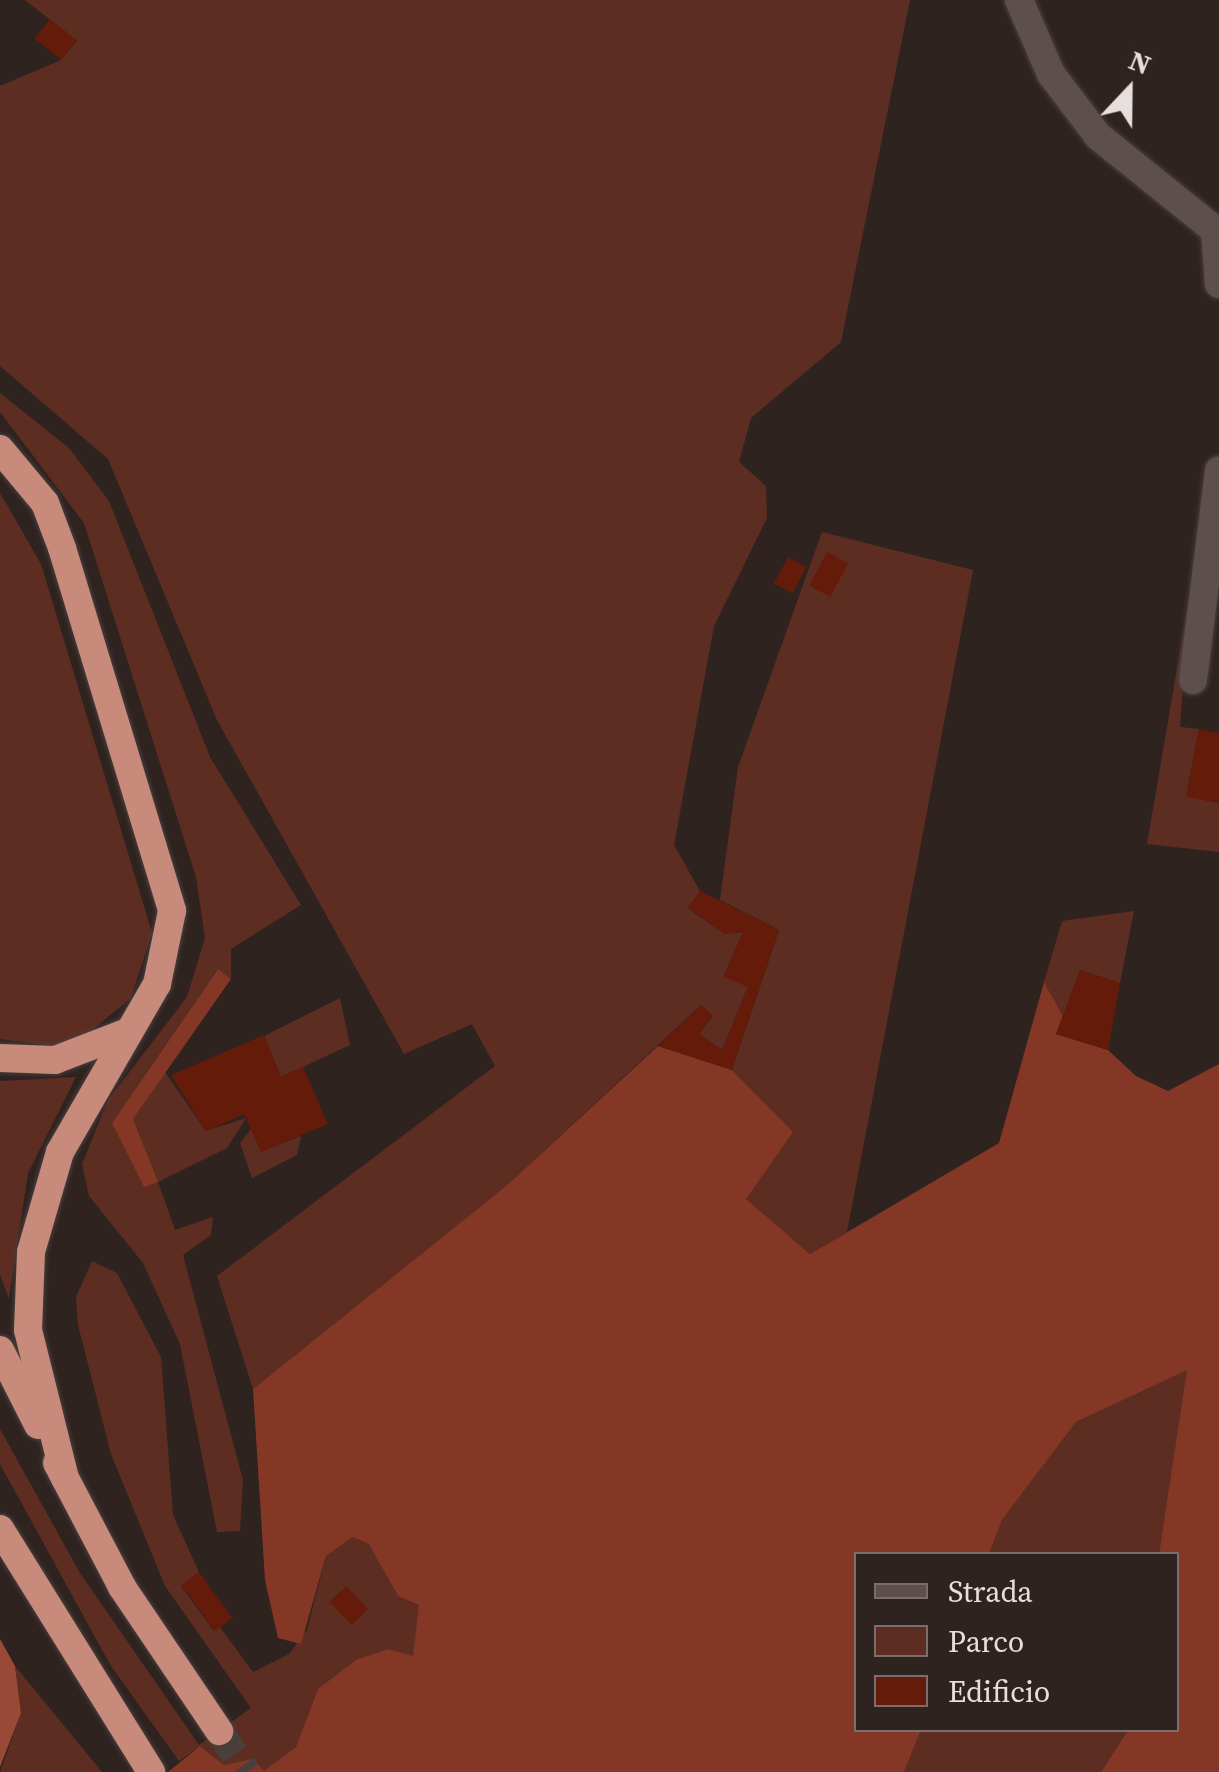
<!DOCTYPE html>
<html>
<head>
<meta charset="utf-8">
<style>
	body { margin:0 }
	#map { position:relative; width:1219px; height:1772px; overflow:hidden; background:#2f2320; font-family:"Source Serif 4",serif }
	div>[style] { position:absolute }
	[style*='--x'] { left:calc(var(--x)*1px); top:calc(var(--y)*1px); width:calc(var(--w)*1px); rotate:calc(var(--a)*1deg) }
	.green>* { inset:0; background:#5e2d22 }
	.forest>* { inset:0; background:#843725 }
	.water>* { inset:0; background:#984a37 }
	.building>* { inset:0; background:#651b09; transform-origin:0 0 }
	.trunk-tunnel>* { height:28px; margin-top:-14px; transform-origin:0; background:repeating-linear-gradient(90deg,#4b3f3c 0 28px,transparent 0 42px) }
	.roads { filter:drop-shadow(0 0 2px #483f3d) drop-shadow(0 0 2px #483f3d) }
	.minor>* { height:28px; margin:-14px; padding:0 14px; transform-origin:14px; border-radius:14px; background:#5d504c }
	.trunk>* { height:28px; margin:-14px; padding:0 14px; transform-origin:14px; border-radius:14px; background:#c88a7b }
	span { translate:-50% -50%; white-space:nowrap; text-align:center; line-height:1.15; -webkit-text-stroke:8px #2f2320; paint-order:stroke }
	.legend { position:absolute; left:854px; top:1552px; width:325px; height:180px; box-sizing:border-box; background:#2f2320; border:2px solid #796e6c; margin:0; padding:12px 18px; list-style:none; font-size:30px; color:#e7dfdd }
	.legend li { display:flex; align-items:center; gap:20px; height:50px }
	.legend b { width:50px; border:2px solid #796e6c }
	.north { position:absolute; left:1079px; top:40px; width:100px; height:100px; -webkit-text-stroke:8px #2f2320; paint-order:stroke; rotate:22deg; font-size:28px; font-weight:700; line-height:40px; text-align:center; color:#e7dfdd }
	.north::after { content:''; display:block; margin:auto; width:35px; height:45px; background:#e7dfdd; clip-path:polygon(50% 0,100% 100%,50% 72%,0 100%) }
</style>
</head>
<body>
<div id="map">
	<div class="green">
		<i style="clip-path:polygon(25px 0,910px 0,841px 342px,751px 418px,739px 462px,766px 486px,767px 518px,714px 626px,674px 845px,700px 891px,688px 908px,724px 934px,743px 932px,724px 976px,748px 987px,722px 1050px,699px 1034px,713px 1016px,701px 1005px,506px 1186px,253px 1389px,217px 1276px,495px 1066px,472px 1024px,404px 1054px,217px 720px,108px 459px,0 366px,0 86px,61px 60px,77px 41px)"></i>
		<i style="clip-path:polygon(0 393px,69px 448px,109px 501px,210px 757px,301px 905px,231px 949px,231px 979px,217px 970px,112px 1123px,157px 1181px,133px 1119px,165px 1072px,206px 1131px,246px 1118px,227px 1148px,158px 1182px,175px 1230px,213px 1217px,211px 1235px,183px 1255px,243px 1480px,240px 1531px,217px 1532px,180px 1344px,143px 1263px,89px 1196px,82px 1164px,108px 1100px,187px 997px,205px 938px,196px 877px,84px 523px,0 412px)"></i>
		<i style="clip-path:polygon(0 493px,41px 564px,152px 933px,131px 998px,86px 1035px,53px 1046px,0 1039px)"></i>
		<i style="clip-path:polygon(822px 532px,973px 570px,847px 1232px,810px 1254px,745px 1199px,792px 1132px,732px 1070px,779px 930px,720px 900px,738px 767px)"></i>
		<i style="clip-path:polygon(1190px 593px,1180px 727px,1199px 729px,1186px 796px,1219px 803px,1219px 852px,1147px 844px)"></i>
		<i style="clip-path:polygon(1134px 911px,1120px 983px,1080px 970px,1063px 1016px,1044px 982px,1062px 921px)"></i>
		<i style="clip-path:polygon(340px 998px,350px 1045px,281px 1077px,264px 1036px)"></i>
		<i style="clip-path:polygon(76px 1077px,28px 1173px,9px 1299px,0 1275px,0 1081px)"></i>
		<i style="clip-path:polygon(251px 1129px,262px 1151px,301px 1136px,297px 1155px,252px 1178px,240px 1143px)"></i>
		<i style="clip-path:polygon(92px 1261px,117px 1273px,161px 1357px,173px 1515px,199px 1572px,181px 1586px,213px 1630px,220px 1627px,253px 1672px,289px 1654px,307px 1630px,326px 1556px,353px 1537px,369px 1543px,398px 1596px,420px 1605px,413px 1657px,388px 1649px,327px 1682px,296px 1747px,264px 1772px,224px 1765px,200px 1746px,179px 1761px,111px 1666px,0 1464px,0 1429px,80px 1573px,199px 1745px,251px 1708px,165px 1586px,111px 1454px,78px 1325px,76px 1297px)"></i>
		<i style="clip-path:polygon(1188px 1369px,1159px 1554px,989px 1554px,1002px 1520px,1076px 1422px)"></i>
		<i style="clip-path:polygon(15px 1666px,102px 1772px,0 1772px,21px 1713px)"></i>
		<i style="clip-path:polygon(921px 1730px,1128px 1730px,1101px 1772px,904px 1772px)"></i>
	</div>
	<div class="forest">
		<i style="clip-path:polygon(218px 969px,231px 979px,133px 1119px,158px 1182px,144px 1187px,112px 1123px)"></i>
		<i style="clip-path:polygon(1044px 982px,1063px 1016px,1056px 1034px,1108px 1050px,1136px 1076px,1168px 1091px,1219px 1064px,1219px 1772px,1101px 1772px,1128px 1730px,1176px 1730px,1176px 1554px,1159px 1554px,1187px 1370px,1076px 1422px,1002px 1520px,989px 1554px,856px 1554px,856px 1730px,921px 1730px,904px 1772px,168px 1772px,200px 1746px,224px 1765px,253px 1759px,264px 1771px,296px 1747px,318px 1689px,356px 1660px,388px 1649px,413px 1656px,419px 1605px,398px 1596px,369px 1544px,353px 1537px,326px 1556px,301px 1644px,278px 1638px,265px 1580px,253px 1389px,506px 1186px,658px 1046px,732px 1070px,793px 1132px,746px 1199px,810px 1254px,999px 1143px)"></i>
	</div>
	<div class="water">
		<i style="clip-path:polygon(0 1639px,15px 1666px,21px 1713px,0 1767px)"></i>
	</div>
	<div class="building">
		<i style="left:50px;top:19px;width:34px;height:25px;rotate:38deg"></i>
		<i style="left:827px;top:552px;width:24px;height:38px;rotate:28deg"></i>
		<i style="left:788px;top:557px;width:21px;height:30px;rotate:28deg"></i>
		<i style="clip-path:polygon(1199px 729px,1219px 733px,1219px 803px,1186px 797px)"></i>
		<i style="clip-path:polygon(700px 891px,779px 930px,732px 1070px,658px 1046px,701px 1005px,713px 1016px,699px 1034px,722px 1050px,748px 987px,724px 977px,743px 932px,724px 934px,688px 907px)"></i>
		<i style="clip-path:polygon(1080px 970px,1120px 983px,1108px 1050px,1056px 1034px)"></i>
		<i style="clip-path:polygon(264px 1035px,281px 1077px,303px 1067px,328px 1124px,261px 1152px,244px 1114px,206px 1131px,171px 1075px)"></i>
		<i style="left:199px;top:1572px;width:57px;height:22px;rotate:54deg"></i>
		<i style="left:346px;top:1586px;width:32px;height:23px;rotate:46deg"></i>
	</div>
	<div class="trunk-tunnel">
		<i style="--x:219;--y:1731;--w:50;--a:55.7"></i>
	</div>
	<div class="roads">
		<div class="minor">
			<i style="--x:1019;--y:0;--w:81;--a:66.6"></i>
			<i style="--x:1051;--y:74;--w:78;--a:52.8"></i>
			<i style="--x:1098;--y:136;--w:150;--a:38.8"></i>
			<i style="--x:1215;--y:230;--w:54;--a:85.8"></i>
			<i style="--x:1193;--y:680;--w:211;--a:-82.9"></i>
		</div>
		<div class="trunk">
			<i style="--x:0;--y:449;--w:70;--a:50.2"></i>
			<i style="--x:45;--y:503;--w:48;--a:69.3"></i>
			<i style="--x:62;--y:548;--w:379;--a:73.1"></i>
			<i style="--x:172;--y:911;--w:75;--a:101.6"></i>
			<i style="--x:157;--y:984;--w:194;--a:120"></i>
			<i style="--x:60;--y:1152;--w:104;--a:106.2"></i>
			<i style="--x:31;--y:1252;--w:78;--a:92.2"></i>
			<i style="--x:28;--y:1330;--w:153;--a:76"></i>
			<i style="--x:0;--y:1058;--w:55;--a:2.1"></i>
			<i style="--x:55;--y:1060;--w:75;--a:-21.1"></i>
			<i style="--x:0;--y:1350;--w:84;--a:63.1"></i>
			<i style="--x:57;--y:1463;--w:140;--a:62.3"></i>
			<i style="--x:122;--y:1587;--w:174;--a:56"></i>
			<i style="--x:0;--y:1529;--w:286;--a:58.1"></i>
		</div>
	</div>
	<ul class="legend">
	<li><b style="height:12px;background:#5d504c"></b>Strada</li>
	<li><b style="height:28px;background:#5e2d22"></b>Parco</li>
	<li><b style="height:28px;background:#651b09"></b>Edificio</li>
	</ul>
	<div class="north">N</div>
</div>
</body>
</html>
